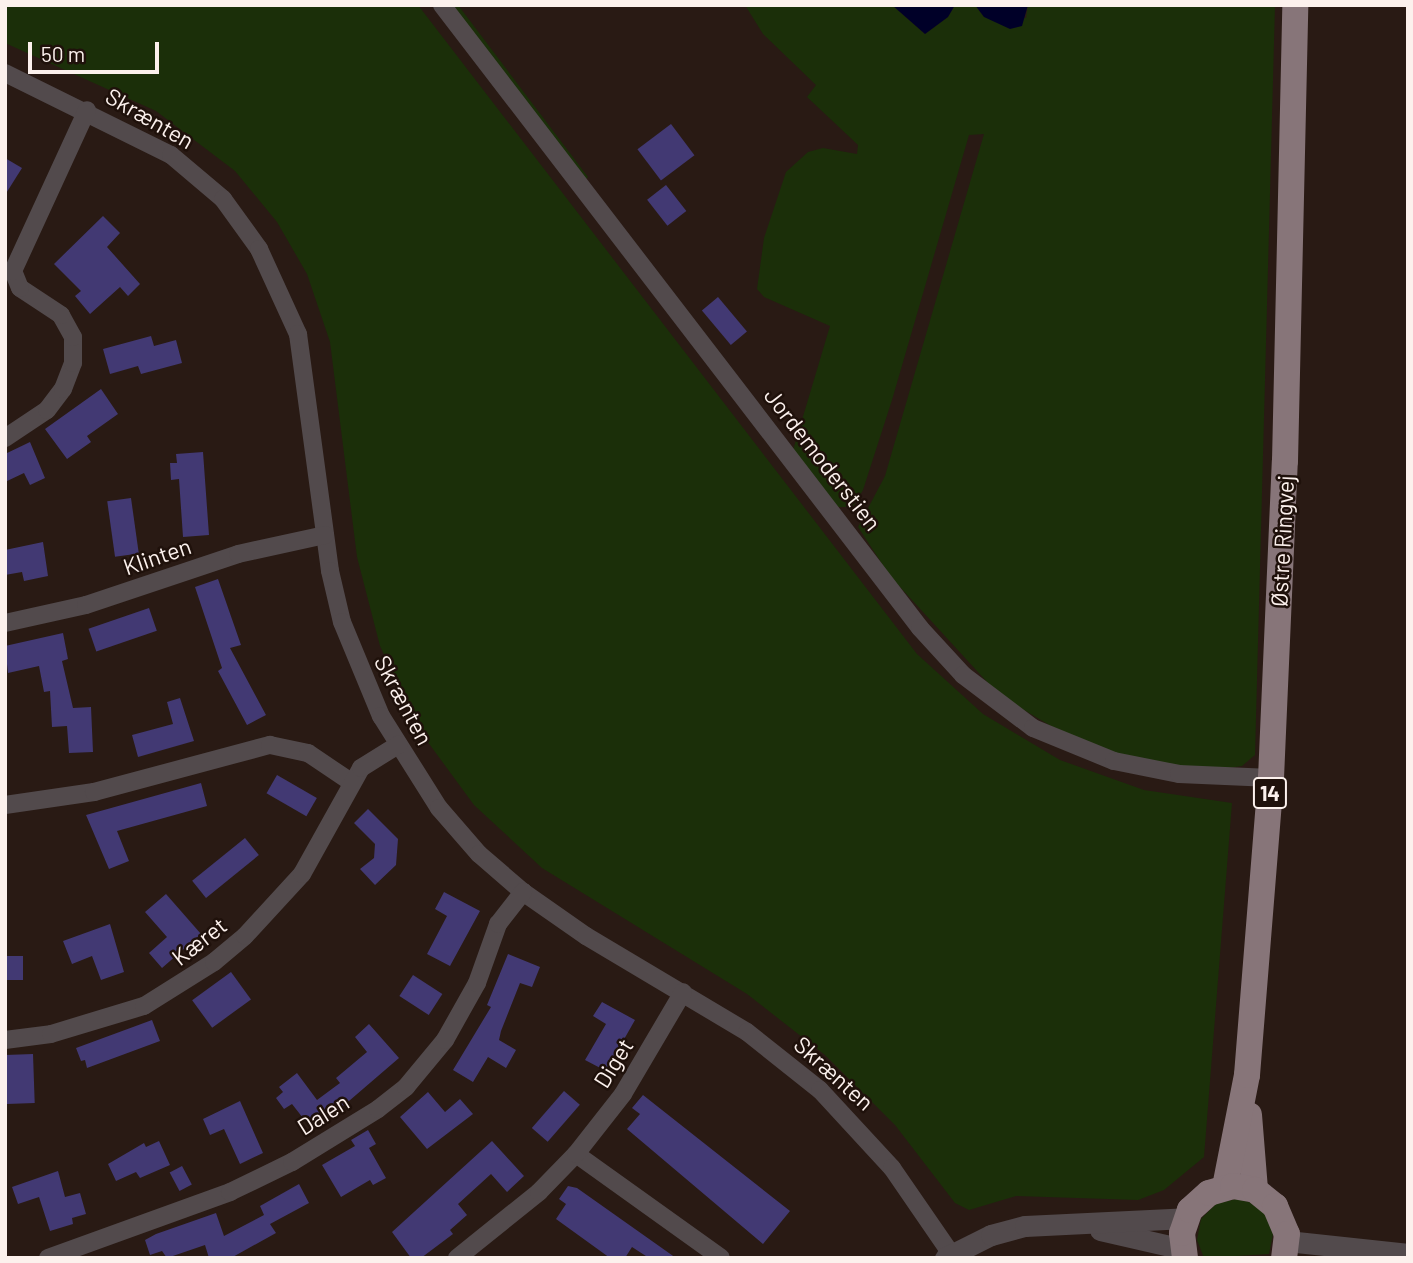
<!DOCTYPE html>
<html>
<head>
<meta charset="utf-8">
<style>
	body { margin:0 }
	#map { position:relative; width:1413px; height:1263px; overflow:hidden; background:#291a14; font-family:Barlow,sans-serif }
	div>[style] { position:absolute }
	[style*='--x'] { left:calc(var(--x)*1px); top:calc(var(--y)*1px); width:calc(var(--w)*1px); rotate:calc(var(--a)*1deg) }
	.green>* { inset:0; background:#1b2f09 }
	.water>* { inset:0; background:#000028 }
	.building>* { inset:0; background:#423973; transform-origin:0 0 }
	.minor>* { height:18px; margin:-9px; padding:0 9px; transform-origin:9px; border-radius:9px; background:#524a4c }
	.tertiary>* { height:21px; margin:-10.5px; padding:0 10.5px; transform-origin:10.5px; border-radius:10.5px; background:#524a4c }
	.primary>* { height:26px; margin:-13px; padding:0 13px; transform-origin:13px; border-radius:13px; background:#877579 }
	span { translate:-50% -50%; white-space:nowrap; text-align:center; line-height:1.15; -webkit-text-stroke:5px #1f110b; paint-order:stroke }
	.shield-label span { padding:2px 5px; background:#1f110b; border:2px solid; border-radius:5px; -webkit-text-stroke-width:0 }
	.shield-label { font-size:21px; color:#fcf1ed; font-weight:700 }
	.street-label { font-size:23px; color:#fcf1ed }
	.frame { position:absolute; inset:0; border:7px solid #fcf1ed; pointer-events:none }
	.scale { position:absolute; left:28px; top:42px; width:131px; height:32px; box-sizing:border-box; border:4px solid #fcf1ed; border-top:0; padding-left:9px; font-size:21px; line-height:24px; white-space:nowrap; color:#fcf1ed; -webkit-text-stroke:5px #1f110b; paint-order:stroke }
</style>
</head>
<body>
<div id="map">
	<div class="green">
		<i style="clip-path:polygon(5px 5px,418px 5px,917px 654px,983px 714px,1060px 760px,1144px 790px,1232px 803px,1204px 1157px,1164px 1190px,1138px 1200px,1016px 1196px,969px 1210px,955px 1203px,895px 1125px,825px 1055px,747px 994px,542px 868px,474px 805px,419px 730px,380px 646px,357px 557px,330px 342px,307px 274px,277px 222px,235px 171px,156px 111px,5px 43px)"></i>
		<i style="clip-path:polygon(450px 5px,458px 5px,588px 177px,585px 180px)"></i>
		<i style="clip-path:polygon(745px 5px,892px 5px,925px 34px,948px 17px,955px 5px,975px 5px,984px 17px,1026px 18px,1028px 5px,1275px 5px,1255px 755px,1242px 766px,1223px 769px,1176px 766px,1118px 755px,1051px 726px,999px 695px,890px 576px,858px 527px,885px 476px,984px 134px,969px 135px,892px 400px,863px 490px,853px 507px,838px 507px,793px 450px,830px 326px,764px 297px,757px 289px,764px 238px,786px 172px,808px 152px,823px 148px,857px 154px,858px 145px,807px 97px,816px 85px,763px 34px)"></i>
		<i style="clip-path:polygon(1236px 1199px,1249px 1202px,1266px 1214px,1273px 1234px,1269px 1254px,1204px 1258px,1197px 1240px,1201px 1219px,1216px 1204px)"></i>
	</div>
	<div class="water">
		<i style="clip-path:polygon(892px 5px,955px 5px,948px 17px,925px 34px)"></i>
		<i style="clip-path:polygon(975px 5px,1028px 5px,1022px 26px,1010px 29px,984px 17px)"></i>
	</div>
	<div class="building">
		<i style="left:671px;top:124px;width:39px;height:42px;rotate:53deg"></i>
		<i style="clip-path:polygon(5px 158px,22px 168px,5px 195px)"></i>
		<i style="left:666px;top:185px;width:33px;height:24px;rotate:52deg"></i>
		<i style="clip-path:polygon(103px 216px,120px 233px,107px 247px,140px 284px,128px 296px,120px 287px,90px 314px,75px 296px,81px 291px,54px 264px)"></i>
		<i style="left:718px;top:297px;width:45px;height:21px;rotate:50deg"></i>
		<i style="clip-path:polygon(151px 336px,154px 346px,176px 340px,182px 363px,141px 374px,138px 366px,110px 374px,103px 349px)"></i>
		<i style="clip-path:polygon(101px 389px,118px 414px,87px 436px,91px 442px,67px 459px,45px 429px)"></i>
		<i style="clip-path:polygon(30px 442px,45px 478px,30px 485px,24px 473px,5px 482px,5px 454px)"></i>
		<i style="clip-path:polygon(203px 452px,209px 535px,183px 537px,179px 479px,171px 480px,170px 463px,177px 463px,176px 454px)"></i>
		<i style="left:131px;top:498px;width:56px;height:24px;rotate:82deg"></i>
		<i style="clip-path:polygon(43px 542px,48px 576px,24px 581px,22px 572px,5px 575px,5px 550px)"></i>
		<i style="clip-path:polygon(218px 579px,241px 645px,230px 648px,266px 715px,247px 725px,218px 671px,222px 668px,195px 587px)"></i>
		<i style="left:149px;top:608px;width:24px;height:64px;rotate:71deg"></i>
		<i style="clip-path:polygon(63px 633px,68px 659px,62px 661px,73px 708px,91px 707px,93px 752px,69px 753px,67px 726px,52px 727px,50px 691px,44px 692px,39px 666px,8px 673px,5px 646px)"></i>
		<i style="clip-path:polygon(180px 698px,194px 741px,138px 757px,132px 735px,173px 724px,167px 702px)"></i>
		<i style="left:277px;top:775px;width:46px;height:21px;rotate:30deg"></i>
		<i style="clip-path:polygon(201px 783px,207px 806px,117px 831px,129px 861px,109px 869px,86px 815px)"></i>
		<i style="clip-path:polygon(368px 809px,398px 839px,396px 865px,375px 885px,360px 869px,374px 858px,375px 844px,354px 823px)"></i>
		<i style="left:245px;top:838px;width:22px;height:68px;rotate:51deg"></i>
		<i style="clip-path:polygon(444px 892px,480px 911px,450px 966px,427px 954px,447px 916px,435px 909px)"></i>
		<i style="clip-path:polygon(166px 894px,201px 934px,162px 968px,149px 953px,167px 937px,145px 912px)"></i>
		<i style="clip-path:polygon(110px 924px,124px 972px,101px 980px,92px 956px,72px 964px,63px 941px)"></i>
		<i style="clip-path:polygon(508px 954px,540px 967px,532px 987px,520px 983px,501px 1031px,499px 1040px,516px 1050px,506px 1068px,488px 1057px,473px 1082px,453px 1070px,491px 1007px,487px 1005px)"></i>
		<i style="left:5px;top:956px;width:18px;height:24px"></i>
		<i style="left:231px;top:972px;width:34px;height:48px;rotate:54deg"></i>
		<i style="left:413px;top:975px;width:35px;height:25px;rotate:33deg"></i>
		<i style="clip-path:polygon(602px 1002px,635px 1020px,606px 1071px,585px 1060px,606px 1024px,593px 1016px)"></i>
		<i style="clip-path:polygon(152px 1020px,160px 1041px,87px 1068px,85px 1060px,81px 1061px,76px 1048px)"></i>
		<i style="clip-path:polygon(369px 1024px,399px 1058px,342px 1107px,310px 1127px,292px 1104px,284px 1109px,276px 1098px,283px 1092px,279px 1087px,297px 1073px,317px 1100px,340px 1083px,336px 1078px,367px 1052px,355px 1037px)"></i>
		<i style="left:33px;top:1054px;width:49px;height:28px;rotate:88deg"></i>
		<i style="left:564px;top:1091px;width:21px;height:49px;rotate:41deg"></i>
		<i style="clip-path:polygon(428px 1092px,445px 1112px,460px 1099px,473px 1114px,427px 1149px,400px 1117px)"></i>
		<i style="clip-path:polygon(643px 1095px,790px 1211px,763px 1244px,627px 1129px,640px 1114px,632px 1108px)"></i>
		<i style="clip-path:polygon(240px 1101px,263px 1153px,240px 1164px,224px 1129px,210px 1135px,203px 1119px)"></i>
		<i style="clip-path:polygon(368px 1130px,376px 1144px,369px 1148px,386px 1178px,373px 1185px,370px 1180px,341px 1197px,322px 1165px,355px 1146px,351px 1140px)"></i>
		<i style="clip-path:polygon(159px 1141px,170px 1165px,140px 1178px,136px 1172px,116px 1181px,108px 1164px,144px 1143px,146px 1147px)"></i>
		<i style="clip-path:polygon(492px 1141px,524px 1176px,507px 1192px,491px 1174px,458px 1204px,467px 1215px,450px 1230px,453px 1234px,421px 1258px,411px 1258px,392px 1232px)"></i>
		<i style="left:182px;top:1166px;width:21px;height:14px;rotate:62deg"></i>
		<i style="clip-path:polygon(58px 1171px,65px 1197px,80px 1193px,86px 1214px,72px 1218px,73px 1224px,50px 1231px,39px 1197px,18px 1204px,12px 1187px)"></i>
		<i style="clip-path:polygon(299px 1184px,309px 1203px,270px 1224px,276px 1233px,231px 1258px,209px 1258px,205px 1245px,167px 1258px,162px 1251px,150px 1255px,145px 1240px,156px 1234px,216px 1213px,224px 1236px,264px 1215px,260px 1206px)"></i>
		<i style="clip-path:polygon(568px 1186px,577px 1188px,676px 1258px,649px 1258px,632px 1247px,625px 1258px,610px 1258px,556px 1219px,566px 1204px,559px 1199px)"></i>
	</div>
	<div class="minor">
		<i style="--x:442;--y:5;--w:785;--a:52.5"></i>
		<i style="--x:920;--y:628;--w:64;--a:47.5"></i>
		<i style="--x:963;--y:675;--w:88;--a:37.1"></i>
		<i style="--x:1033;--y:728;--w:87;--a:22.2"></i>
		<i style="--x:1114;--y:761;--w:66;--a:11.3"></i>
		<i style="--x:1179;--y:774;--w:92;--a:2.5"></i>
		<i style="--x:5;--y:73;--w:185;--a:26.3"></i>
		<i style="--x:171;--y:155;--w:68;--a:40.2"></i>
		<i style="--x:223;--y:199;--w:62;--a:54.2"></i>
		<i style="--x:259;--y:249;--w:94;--a:65.4"></i>
		<i style="--x:298;--y:334;--w:239;--a:82.3"></i>
		<i style="--x:330;--y:571;--w:52;--a:76.8"></i>
		<i style="--x:342;--y:622;--w:102;--a:67.5"></i>
		<i style="--x:381;--y:716;--w:109;--a:57.8"></i>
		<i style="--x:439;--y:808;--w:61;--a:49"></i>
		<i style="--x:479;--y:854;--w:58;--a:40.8"></i>
		<i style="--x:523;--y:892;--w:77;--a:34.9"></i>
		<i style="--x:586;--y:936;--w:187;--a:30.8"></i>
		<i style="--x:747;--y:1032;--w:93;--a:38.5"></i>
		<i style="--x:820;--y:1090;--w:106;--a:47.3"></i>
		<i style="--x:892;--y:1168;--w:104;--a:55.5"></i>
		<i style="--x:5;--y:438;--w:50;--a:-33.7"></i>
		<i style="--x:47;--y:410;--w:26;--a:-53"></i>
		<i style="--x:63;--y:389;--w:28;--a:-69"></i>
		<i style="--x:73;--y:363;--w:26;--a:-90"></i>
		<i style="--x:73;--y:337;--w:25;--a:-119"></i>
		<i style="--x:61;--y:315;--w:49;--a:-146.6"></i>
		<i style="--x:20;--y:288;--w:18;--a:-112"></i>
		<i style="--x:13;--y:271;--w:177;--a:-65.3"></i>
		<i style="--x:5;--y:623;--w:83;--a:-12.5"></i>
		<i style="--x:86;--y:605;--w:160;--a:-18.5"></i>
		<i style="--x:238;--y:554;--w:89;--a:-12.3"></i>
		<i style="--x:5;--y:805;--w:90;--a:-8.3"></i>
		<i style="--x:94;--y:792;--w:182;--a:-15"></i>
		<i style="--x:270;--y:745;--w:39;--a:12"></i>
		<i style="--x:308;--y:753;--w:52;--a:34"></i>
		<i style="--x:5;--y:1040;--w:46;--a:-7.4"></i>
		<i style="--x:51;--y:1034;--w:97;--a:-16.8"></i>
		<i style="--x:144;--y:1006;--w:83;--a:-32.2"></i>
		<i style="--x:214;--y:962;--w:40;--a:-40"></i>
		<i style="--x:245;--y:936;--w:84;--a:-47.4"></i>
		<i style="--x:302;--y:874;--w:121;--a:-60.9"></i>
		<i style="--x:361;--y:768;--w:44;--a:-31.9"></i>
		<i style="--x:576;--y:1154;--w:178;--a:35.6"></i>
		<i style="--x:48;--y:1258;--w:194;--a:-19.9"></i>
		<i style="--x:230;--y:1192;--w:69;--a:-25.8"></i>
		<i style="--x:292;--y:1162;--w:101;--a:-31.6"></i>
		<i style="--x:378;--y:1109;--w:36;--a:-38"></i>
		<i style="--x:406;--y:1087;--w:61;--a:-50.3"></i>
		<i style="--x:445;--y:1040;--w:65;--a:-60.7"></i>
		<i style="--x:477;--y:983;--w:63;--a:-70.4"></i>
		<i style="--x:498;--y:924;--w:41;--a:-52"></i>
		<i style="--x:457;--y:1258;--w:105;--a:-38.8"></i>
		<i style="--x:539;--y:1192;--w:53;--a:-45.8"></i>
		<i style="--x:576;--y:1154;--w:76;--a:-51.9"></i>
		<i style="--x:623;--y:1094;--w:118;--a:-59.5"></i>
	</div>
	<div class="tertiary">
		<i style="--x:1100;--y:1230;--w:85;--a:12.9"></i>
		<i style="--x:1287;--y:1241;--w:122;--a:6.1"></i>
		<i style="--x:945;--y:1258;--w:51;--a:-26.6"></i>
		<i style="--x:991;--y:1235;--w:35;--a:-15"></i>
		<i style="--x:1025;--y:1226;--w:161;--a:-2.8"></i>
	</div>
	<div class="primary">
		<i style="--x:1249;--y:1115;--w:75;--a:85.4"></i>
		<i style="--x:1225;--y:1187;--w:114;--a:-78.9"></i>
		<i style="--x:1247;--y:1075;--w:298;--a:-85.4"></i>
		<i style="--x:1271;--y:778;--w:317;--a:-87.5"></i>
		<i style="--x:1285;--y:461;--w:456;--a:-88.7"></i>
		<i style="--x:1185;--y:1258;--w:25;--a:-97"></i>
		<i style="--x:1182;--y:1233;--w:24;--a:-71"></i>
		<i style="--x:1190;--y:1210;--w:25;--a:-42"></i>
		<i style="--x:1209;--y:1193;--w:25;--a:-16"></i>
		<i style="--x:1233;--y:1186;--w:22;--a:10"></i>
		<i style="--x:1255;--y:1190;--w:26;--a:39"></i>
		<i style="--x:1275;--y:1206;--w:30;--a:67"></i>
		<i style="--x:1287;--y:1234;--w:24;--a:97"></i>
	</div>
	<div class="shield-label">
		<span style="left:1270px;top:793px">14</span>
	</div>
	<div class="street-label">
		<span style="left:150px;top:118px;rotate:30deg">Skrænten</span>
		<span style="left:823px;top:459px;rotate:52deg">Jordemoderstien</span>
		<span style="left:1282px;top:541px;rotate:-87deg">Østre Ringvej</span>
		<span style="left:157px;top:556px;rotate:-19deg">Klinten</span>
		<span style="left:404px;top:700px;rotate:62deg">Skrænten</span>
		<span style="left:199px;top:941px;rotate:-38deg">Kæret</span>
		<span style="left:613px;top:1063px;rotate:-58deg">Diget</span>
		<span style="left:834px;top:1073px;rotate:42deg">Skrænten</span>
		<span style="left:323px;top:1114px;rotate:-32deg">Dalen</span>
	</div>
	<div class="frame"></div>
	<div class="scale">50 m</div>
</div>
</body>
</html>
